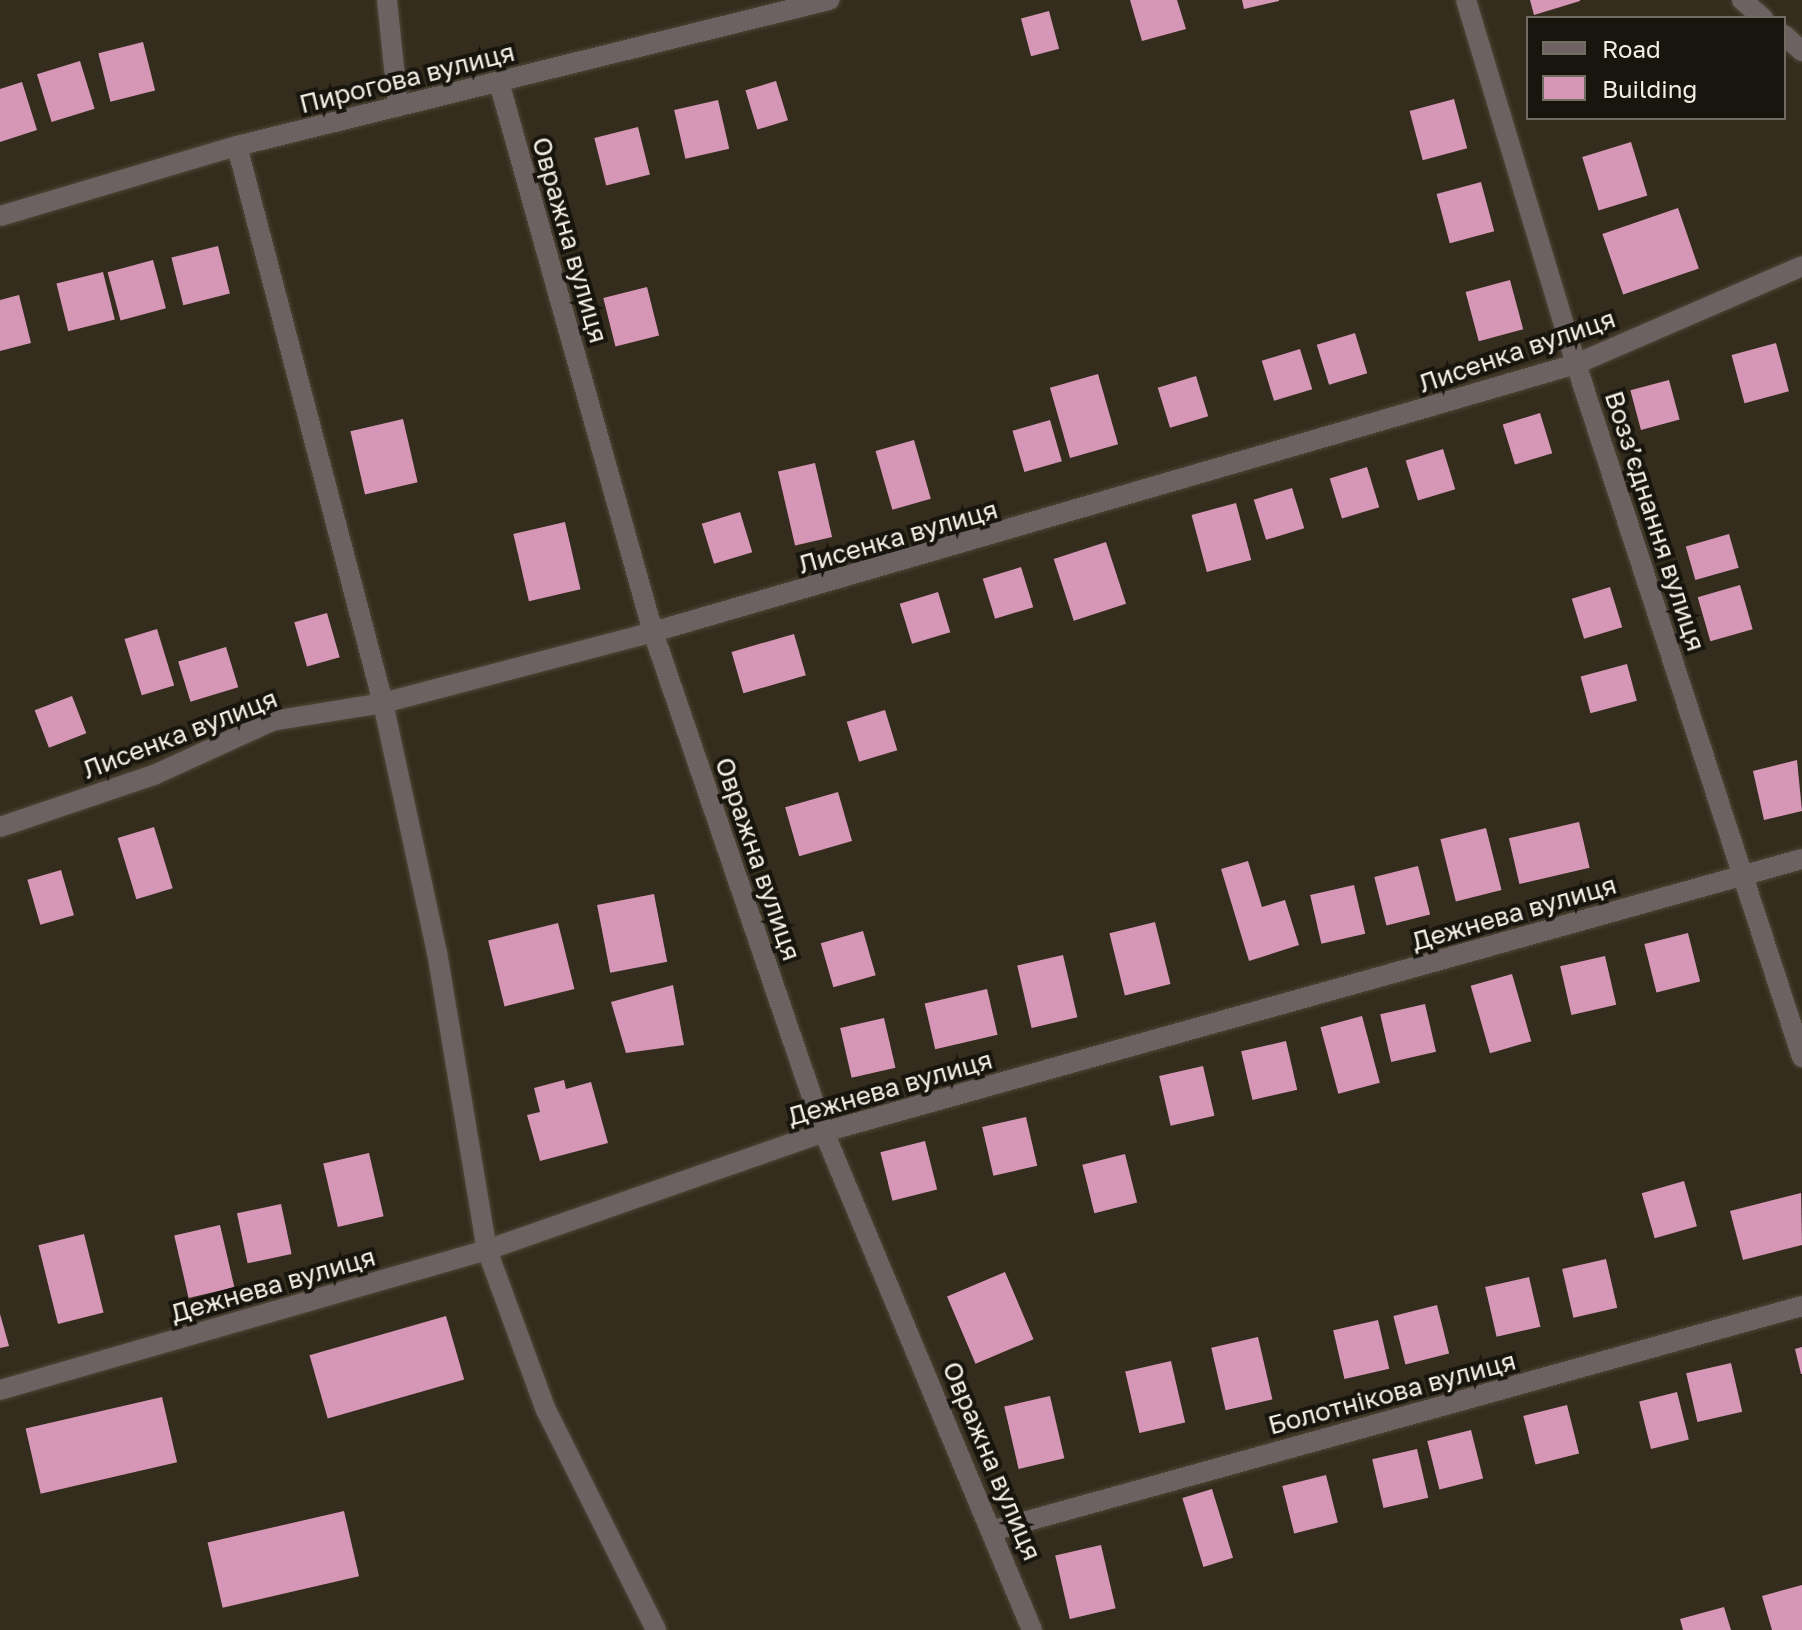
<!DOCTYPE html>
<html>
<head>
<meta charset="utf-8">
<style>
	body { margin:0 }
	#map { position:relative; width:1802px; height:1630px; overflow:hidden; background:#342c1c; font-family:"Golos Text",sans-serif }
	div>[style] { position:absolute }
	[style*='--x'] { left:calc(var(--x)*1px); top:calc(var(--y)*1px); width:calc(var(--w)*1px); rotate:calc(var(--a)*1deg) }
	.building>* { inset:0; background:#d697b7; transform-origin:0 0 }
	.roads { filter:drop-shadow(0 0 2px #4f4738) drop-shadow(0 0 2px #4f4738) }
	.minor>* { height:20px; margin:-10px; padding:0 10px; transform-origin:10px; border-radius:10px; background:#6c6261 }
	span { translate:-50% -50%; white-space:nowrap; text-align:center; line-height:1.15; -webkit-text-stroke:8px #18150e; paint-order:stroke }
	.street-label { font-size:26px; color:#f4efe5 }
	.legend { position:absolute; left:1526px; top:16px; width:260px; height:104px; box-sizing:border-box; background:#18150e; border:2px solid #706c64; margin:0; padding:10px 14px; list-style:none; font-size:24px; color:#f4efe5 }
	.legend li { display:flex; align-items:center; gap:16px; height:40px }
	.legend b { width:40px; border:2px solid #706c64 }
</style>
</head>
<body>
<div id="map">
	<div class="building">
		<i style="clip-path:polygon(1130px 0,1177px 0,1186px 29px,1142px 41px)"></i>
		<i style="clip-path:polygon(1242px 0,1279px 0,1279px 1px,1244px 9px)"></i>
		<i style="clip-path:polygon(1530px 0,1580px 0,1580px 1px,1534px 15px)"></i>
		<i style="left:1049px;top:11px;width:39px;height:29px;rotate:75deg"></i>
		<i style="left:143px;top:42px;width:50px;height:46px;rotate:76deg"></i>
		<i style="left:80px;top:61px;width:50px;height:45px;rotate:73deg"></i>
		<i style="left:776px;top:81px;width:41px;height:32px;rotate:73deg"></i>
		<i style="clip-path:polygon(22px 82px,37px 130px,0 142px,0 89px)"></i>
		<i style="left:1454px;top:99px;width:51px;height:46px;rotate:75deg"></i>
		<i style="left:718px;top:100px;width:50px;height:45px;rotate:77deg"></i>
		<i style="left:638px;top:127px;width:49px;height:45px;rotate:76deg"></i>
		<i style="left:1631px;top:142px;width:56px;height:51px;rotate:73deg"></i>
		<i style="left:1481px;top:182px;width:51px;height:46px;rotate:75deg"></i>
		<i style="left:1678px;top:208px;width:64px;height:80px;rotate:71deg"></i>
		<i style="left:218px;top:246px;width:49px;height:48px;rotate:76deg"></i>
		<i style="left:153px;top:260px;width:50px;height:47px;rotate:75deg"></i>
		<i style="left:103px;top:272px;width:49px;height:48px;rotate:76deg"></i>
		<i style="left:1510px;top:280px;width:51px;height:46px;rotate:75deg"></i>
		<i style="left:647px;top:287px;width:50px;height:45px;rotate:76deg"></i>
		<i style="clip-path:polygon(19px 295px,31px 343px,0 351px,0 300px)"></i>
		<i style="left:1355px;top:333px;width:42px;height:40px;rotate:73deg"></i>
		<i style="left:1776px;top:343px;width:50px;height:46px;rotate:75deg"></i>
		<i style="left:1300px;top:349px;width:42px;height:40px;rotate:73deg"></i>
		<i style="left:1098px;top:374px;width:73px;height:50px;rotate:74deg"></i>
		<i style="left:1196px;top:376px;width:42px;height:40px;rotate:73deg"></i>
		<i style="left:1669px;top:380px;width:41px;height:40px;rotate:75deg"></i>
		<i style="left:1540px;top:413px;width:42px;height:39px;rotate:73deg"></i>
		<i style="left:403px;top:419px;width:65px;height:54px;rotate:77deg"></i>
		<i style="left:1050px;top:420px;width:43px;height:39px;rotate:74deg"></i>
		<i style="left:914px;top:440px;width:61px;height:40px;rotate:74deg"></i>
		<i style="left:1443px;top:449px;width:42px;height:39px;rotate:73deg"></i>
		<i style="left:815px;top:463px;width:76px;height:38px;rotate:77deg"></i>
		<i style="left:1367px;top:467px;width:42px;height:39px;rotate:73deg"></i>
		<i style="left:1292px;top:488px;width:42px;height:40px;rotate:73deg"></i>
		<i style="left:1236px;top:503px;width:59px;height:46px;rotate:75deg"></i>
		<i style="left:740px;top:512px;width:42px;height:40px;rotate:73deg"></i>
		<i style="left:565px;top:522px;width:69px;height:53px;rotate:77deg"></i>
		<i style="left:1729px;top:534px;width:35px;height:45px;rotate:74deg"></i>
		<i style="left:1106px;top:542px;width:65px;height:55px;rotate:72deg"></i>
		<i style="left:1021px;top:567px;width:42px;height:40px;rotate:73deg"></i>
		<i style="left:1740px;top:585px;width:46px;height:44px;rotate:74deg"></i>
		<i style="left:1610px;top:587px;width:42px;height:40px;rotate:73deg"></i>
		<i style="left:938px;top:592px;width:42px;height:40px;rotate:73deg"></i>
		<i style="left:327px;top:613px;width:46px;height:34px;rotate:74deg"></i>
		<i style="left:157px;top:629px;width:59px;height:34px;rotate:73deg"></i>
		<i style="left:794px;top:634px;width:43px;height:65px;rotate:74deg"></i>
		<i style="left:226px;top:647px;width:42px;height:50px;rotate:73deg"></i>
		<i style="left:1627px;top:664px;width:38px;height:48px;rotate:75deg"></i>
		<i style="left:72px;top:696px;width:40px;height:40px;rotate:69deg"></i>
		<i style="left:885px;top:710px;width:42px;height:40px;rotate:73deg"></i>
		<i style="clip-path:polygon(1797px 760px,1802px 811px,1764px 820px,1753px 771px)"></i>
		<i style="left:838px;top:792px;width:51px;height:55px;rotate:74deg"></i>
		<i style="left:1579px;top:822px;width:47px;height:72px;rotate:77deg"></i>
		<i style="left:154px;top:827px;width:64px;height:38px;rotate:73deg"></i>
		<i style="left:1486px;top:828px;width:64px;height:47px;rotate:76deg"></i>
		<i style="clip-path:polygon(1248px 861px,1262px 907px,1285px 900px,1299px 945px,1249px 961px,1221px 869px)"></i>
		<i style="left:1418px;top:866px;width:50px;height:45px;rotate:76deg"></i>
		<i style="left:61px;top:870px;width:47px;height:35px;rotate:74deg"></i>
		<i style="left:1354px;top:885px;width:50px;height:45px;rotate:77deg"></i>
		<i style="left:654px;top:894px;width:69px;height:58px;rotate:79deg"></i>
		<i style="left:1155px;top:922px;width:64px;height:47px;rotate:76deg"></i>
		<i style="left:558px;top:923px;width:68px;height:72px;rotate:76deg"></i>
		<i style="left:863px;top:931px;width:46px;height:44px;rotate:74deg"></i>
		<i style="left:1688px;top:933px;width:50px;height:45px;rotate:76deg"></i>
		<i style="left:1063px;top:955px;width:64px;height:47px;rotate:77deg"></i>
		<i style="left:1605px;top:956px;width:50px;height:46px;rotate:77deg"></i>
		<i style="left:1512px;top:974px;width:70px;height:43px;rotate:74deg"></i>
		<i style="clip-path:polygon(673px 985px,684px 1045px,626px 1053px,611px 1002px)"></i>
		<i style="left:987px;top:989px;width:47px;height:64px;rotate:77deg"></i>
		<i style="left:1425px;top:1004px;width:49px;height:46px;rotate:77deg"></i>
		<i style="left:1362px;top:1016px;width:69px;height:43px;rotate:75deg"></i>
		<i style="left:884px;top:1018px;width:51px;height:45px;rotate:77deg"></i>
		<i style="left:1286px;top:1041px;width:50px;height:46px;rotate:77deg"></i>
		<i style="left:1203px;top:1066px;width:51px;height:45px;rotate:77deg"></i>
		<i style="clip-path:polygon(564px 1080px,566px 1089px,591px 1082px,608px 1143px,540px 1161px,527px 1115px,540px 1112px,534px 1088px)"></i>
		<i style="left:1026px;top:1117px;width:50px;height:45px;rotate:77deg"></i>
		<i style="left:925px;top:1141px;width:50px;height:46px;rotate:76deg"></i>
		<i style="left:369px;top:1153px;width:65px;height:47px;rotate:77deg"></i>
		<i style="left:1125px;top:1154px;width:50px;height:44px;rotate:76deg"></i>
		<i style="left:1684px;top:1181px;width:47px;height:44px;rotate:74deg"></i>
		<i style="clip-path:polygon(1801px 1193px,1802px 1245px,1743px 1260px,1730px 1211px)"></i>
		<i style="left:281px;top:1204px;width:51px;height:45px;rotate:78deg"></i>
		<i style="left:220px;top:1225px;width:64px;height:47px;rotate:77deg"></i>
		<i style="left:84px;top:1234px;width:81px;height:47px;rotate:76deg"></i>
		<i style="left:1606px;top:1259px;width:50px;height:45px;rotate:77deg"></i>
		<i style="left:1005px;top:1272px;width:73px;height:63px;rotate:67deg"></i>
		<i style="left:1529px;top:1277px;width:51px;height:45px;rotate:77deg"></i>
		<i style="left:1437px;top:1305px;width:50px;height:45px;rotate:76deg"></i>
		<i style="clip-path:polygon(0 1314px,9px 1346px,0 1348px)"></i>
		<i style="left:446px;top:1316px;width:66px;height:142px;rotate:74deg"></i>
		<i style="left:1378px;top:1320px;width:50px;height:46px;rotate:77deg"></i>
		<i style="left:1258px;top:1337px;width:64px;height:48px;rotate:77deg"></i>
		<i style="clip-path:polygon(1802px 1347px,1802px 1374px,1801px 1374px,1795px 1349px)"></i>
		<i style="left:1171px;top:1361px;width:63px;height:47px;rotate:77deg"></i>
		<i style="left:1731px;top:1363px;width:50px;height:46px;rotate:77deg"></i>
		<i style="left:1677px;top:1392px;width:49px;height:39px;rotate:76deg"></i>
		<i style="left:1050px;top:1396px;width:64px;height:47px;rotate:77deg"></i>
		<i style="left:162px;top:1397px;width:67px;height:140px;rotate:77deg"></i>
		<i style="left:1567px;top:1405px;width:50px;height:45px;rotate:76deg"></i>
		<i style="left:1471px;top:1430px;width:50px;height:45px;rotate:76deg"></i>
		<i style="left:1417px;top:1449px;width:50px;height:46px;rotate:77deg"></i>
		<i style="left:1326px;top:1475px;width:49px;height:45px;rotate:76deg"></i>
		<i style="left:1212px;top:1489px;width:72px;height:31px;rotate:73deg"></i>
		<i style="left:344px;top:1511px;width:67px;height:140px;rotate:77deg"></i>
		<i style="left:1101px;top:1545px;width:65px;height:47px;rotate:77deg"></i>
		<i style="clip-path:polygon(1802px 1585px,1802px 1630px,1772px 1630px,1762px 1596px)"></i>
		<i style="clip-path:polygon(1724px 1607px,1731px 1630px,1683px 1630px,1680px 1619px)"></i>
	</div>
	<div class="roads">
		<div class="minor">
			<i style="--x:387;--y:0;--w:107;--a:84.1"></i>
			<i style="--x:1466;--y:0;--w:380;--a:73.2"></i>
			<i style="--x:1576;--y:364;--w:729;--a:71.94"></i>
			<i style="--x:1742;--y:0;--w:28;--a:41"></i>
			<i style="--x:1784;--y:35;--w:24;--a:42"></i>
			<i style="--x:499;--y:82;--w:571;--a:74.36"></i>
			<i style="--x:653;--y:632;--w:528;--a:71.12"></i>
			<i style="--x:824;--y:1132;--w:540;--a:67.33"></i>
			<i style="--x:237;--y:146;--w:576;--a:75.31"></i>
			<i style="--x:383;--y:703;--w:255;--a:77.8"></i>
			<i style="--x:437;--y:952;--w:302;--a:80.5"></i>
			<i style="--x:487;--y:1250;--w:171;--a:69.8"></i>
			<i style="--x:546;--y:1410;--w:246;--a:63.4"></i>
			<i style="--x:0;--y:216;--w:247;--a:-16.5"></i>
			<i style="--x:237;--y:146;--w:610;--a:-13.85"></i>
			<i style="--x:0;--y:827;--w:163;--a:-18.7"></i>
			<i style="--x:154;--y:775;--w:130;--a:-24.6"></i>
			<i style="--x:272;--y:721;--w:112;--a:-9.2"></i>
			<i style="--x:383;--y:703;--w:279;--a:-14.7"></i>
			<i style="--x:653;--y:632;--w:961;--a:-16.19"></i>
			<i style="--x:1576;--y:364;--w:246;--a:-23.4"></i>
			<i style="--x:0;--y:1390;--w:507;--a:-16.04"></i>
			<i style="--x:487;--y:1250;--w:357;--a:-19.3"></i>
			<i style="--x:824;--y:1132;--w:1015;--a:-15.6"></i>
			<i style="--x:995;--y:1530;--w:838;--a:-15.51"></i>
		</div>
	</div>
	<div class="street-label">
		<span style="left:407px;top:78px;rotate:-14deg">Пирогова вулиця</span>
		<span style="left:570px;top:240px;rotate:74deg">Овражна вулиця</span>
		<span style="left:1517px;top:351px;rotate:-19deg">Лисенка вулиця</span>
		<span style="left:1655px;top:521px;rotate:72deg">Возз’єднання вулиця</span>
		<span style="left:898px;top:537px;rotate:-16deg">Лисенка вулиця</span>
		<span style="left:180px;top:734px;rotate:-21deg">Лисенка вулиця</span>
		<span style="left:758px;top:859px;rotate:71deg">Овражна вулиця</span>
		<span style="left:1514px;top:913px;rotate:-16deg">Дежнева вулиця</span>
		<span style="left:890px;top:1088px;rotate:-16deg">Дежнева вулиця</span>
		<span style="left:273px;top:1285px;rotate:-16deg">Дежнева вулиця</span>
		<span style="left:1392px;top:1393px;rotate:-15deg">Болотнікова вулиця</span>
		<span style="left:992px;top:1461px;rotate:67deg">Овражна вулиця</span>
	</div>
	<ul class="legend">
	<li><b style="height:10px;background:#6c6261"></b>Road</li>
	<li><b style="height:22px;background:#d697b7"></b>Building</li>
	</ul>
</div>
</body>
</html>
